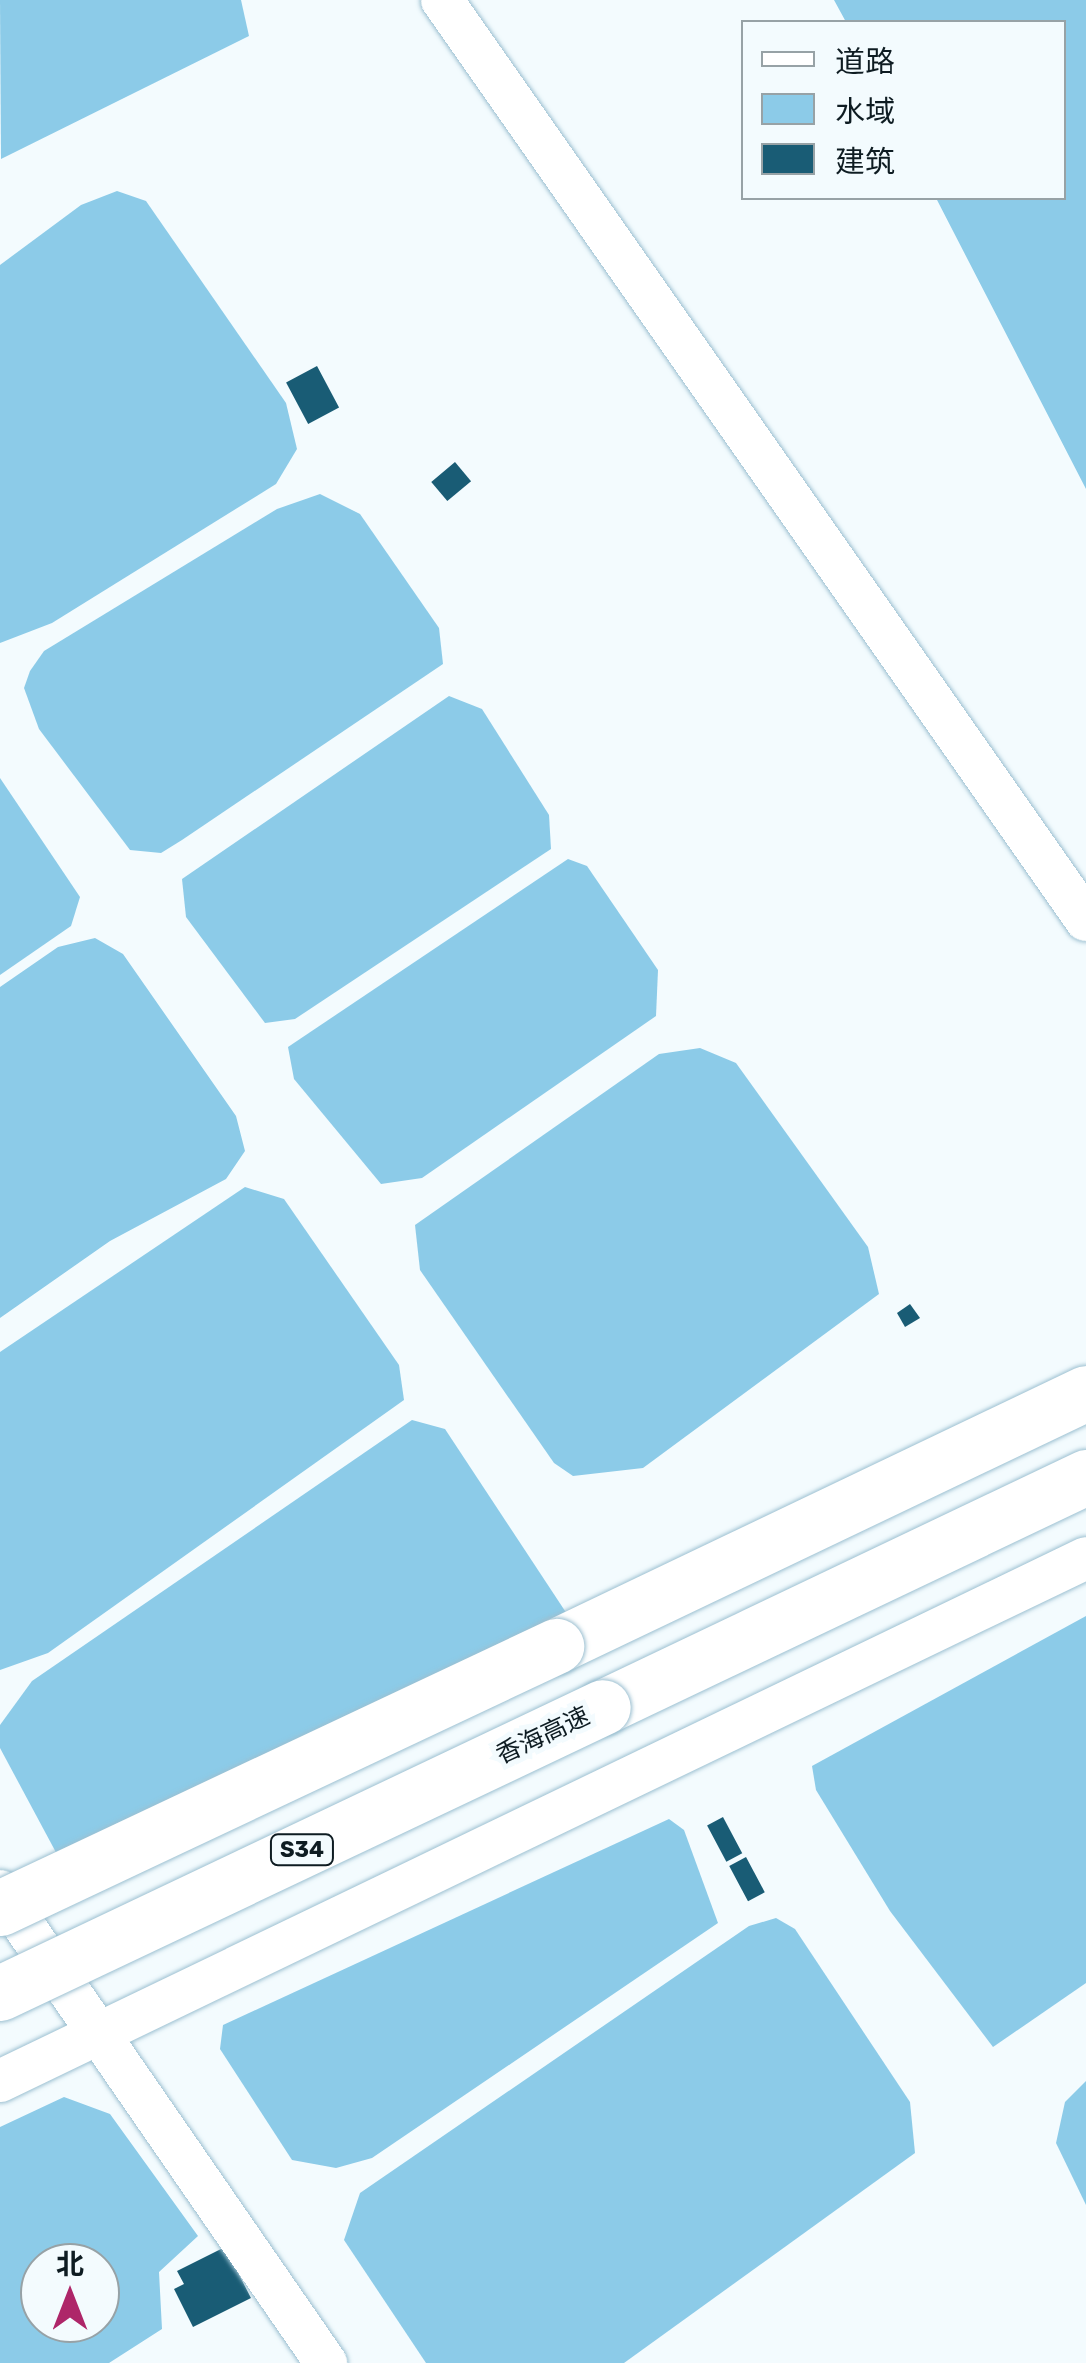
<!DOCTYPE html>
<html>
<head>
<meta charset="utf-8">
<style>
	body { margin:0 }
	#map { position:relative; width:1086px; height:2363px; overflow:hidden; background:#f3fbfe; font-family:Rubik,"Noto Sans SC",sans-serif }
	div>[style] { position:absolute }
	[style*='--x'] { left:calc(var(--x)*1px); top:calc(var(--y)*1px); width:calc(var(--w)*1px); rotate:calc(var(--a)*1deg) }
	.water>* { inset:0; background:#8ccbe8 }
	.building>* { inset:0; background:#195c75; transform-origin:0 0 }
	.roads { filter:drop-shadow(0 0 2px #9cc0d1) drop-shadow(0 0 2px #9cc0d1) }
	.minor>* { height:42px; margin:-21px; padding:0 21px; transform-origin:21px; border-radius:21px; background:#fff }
	.highway>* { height:55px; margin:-27.5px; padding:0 27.5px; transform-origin:27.5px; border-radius:27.5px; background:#fff }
	.bridges { filter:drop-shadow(0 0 2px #9cc0d1) drop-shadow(0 0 2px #9cc0d1) }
	.highway-bridge>* { height:55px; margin:-27.5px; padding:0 27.5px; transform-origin:27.5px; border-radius:27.5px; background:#fff }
	span { translate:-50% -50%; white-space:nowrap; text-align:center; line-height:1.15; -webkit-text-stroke:10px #f3fbfe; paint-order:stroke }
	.shield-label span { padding:2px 8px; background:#f3fbfe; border:2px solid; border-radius:8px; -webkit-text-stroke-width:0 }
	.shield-label { font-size:22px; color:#0e1c22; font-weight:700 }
	.street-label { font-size:25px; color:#0e1c22 }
	.legend { position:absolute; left:741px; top:20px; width:325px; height:180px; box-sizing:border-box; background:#f3fbfe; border:2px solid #97a2a6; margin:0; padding:12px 18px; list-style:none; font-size:30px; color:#0e1c22 }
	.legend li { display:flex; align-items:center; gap:20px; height:50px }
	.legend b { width:50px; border:2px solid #97a2a6 }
	.north { position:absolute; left:20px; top:2243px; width:100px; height:100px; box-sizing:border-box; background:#f3fbfe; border:2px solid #97a2a6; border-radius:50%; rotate:0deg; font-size:28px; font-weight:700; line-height:40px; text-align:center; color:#0e1c22 }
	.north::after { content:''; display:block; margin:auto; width:35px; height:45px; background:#ae2669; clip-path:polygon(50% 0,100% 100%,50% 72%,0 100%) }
</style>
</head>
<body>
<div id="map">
	<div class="water">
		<i style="clip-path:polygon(0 0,241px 0,249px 36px,1px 159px)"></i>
		<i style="clip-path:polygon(834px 0,1086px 0,1086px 489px,936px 198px,1064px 198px,1064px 22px,846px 22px)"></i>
		<i style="clip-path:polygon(117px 191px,146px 201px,286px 403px,297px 449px,276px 484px,52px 623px,0 643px,0 265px,81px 205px)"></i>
		<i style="clip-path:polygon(320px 494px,360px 514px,439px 628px,443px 664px,182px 840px,161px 853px,130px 850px,39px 729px,24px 688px,30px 671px,44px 651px,277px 509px)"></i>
		<i style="clip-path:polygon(449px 696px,482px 709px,549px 815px,551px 849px,295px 1019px,265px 1023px,186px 917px,182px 879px)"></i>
		<i style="clip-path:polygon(0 778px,80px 897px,71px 926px,0 975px)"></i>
		<i style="clip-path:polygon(568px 859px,587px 866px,658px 970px,656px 1016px,422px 1178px,381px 1184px,294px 1079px,288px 1047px)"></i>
		<i style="clip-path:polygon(95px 938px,123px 954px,236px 1116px,245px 1151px,226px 1179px,110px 1241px,0 1318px,0 987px,58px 947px)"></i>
		<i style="clip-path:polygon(700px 1048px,736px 1063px,868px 1247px,879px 1294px,643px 1468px,573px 1476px,554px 1463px,420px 1270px,415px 1225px,659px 1054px)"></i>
		<i style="clip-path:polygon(245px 1187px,284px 1199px,399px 1365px,404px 1400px,48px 1653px,0 1670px,0 1352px)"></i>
		<i style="clip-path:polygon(412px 1420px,445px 1429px,567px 1614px,59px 1858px,0 1748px,0 1725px,32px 1681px)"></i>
		<i style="clip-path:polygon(1086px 1616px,1086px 1983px,993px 2047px,890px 1911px,816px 1790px,812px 1766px)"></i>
		<i style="clip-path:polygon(669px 1819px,684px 1830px,718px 1923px,372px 2158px,336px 2168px,292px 2160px,220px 2049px,223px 2025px)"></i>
		<i style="clip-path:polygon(776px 1918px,795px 1929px,910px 2102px,915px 2153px,624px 2363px,426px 2363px,344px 2240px,360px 2193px,749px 1926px)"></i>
		<i style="clip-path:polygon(1086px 2081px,1086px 2205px,1056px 2143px,1065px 2102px)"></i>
		<i style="clip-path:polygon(evenodd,64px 2097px,110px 2114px,198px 2236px,159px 2272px,162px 2329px,109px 2363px,0 2363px,0 2127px,64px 2097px,40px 2263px,100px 2263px,100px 2323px,40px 2323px,40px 2263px)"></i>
	</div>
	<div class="building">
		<i style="left:317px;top:366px;width:47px;height:35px;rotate:62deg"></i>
		<i style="left:455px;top:462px;width:25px;height:31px;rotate:50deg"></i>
		<i style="clip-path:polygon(910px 1304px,920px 1318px,905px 1327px,897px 1313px)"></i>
		<i style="left:723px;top:1817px;width:41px;height:18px;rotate:62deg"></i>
		<i style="left:746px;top:1857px;width:40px;height:19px;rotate:62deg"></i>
		<i style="clip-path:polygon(225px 2247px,251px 2298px,193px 2327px,174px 2289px,184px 2284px,177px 2271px)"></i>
	</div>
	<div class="roads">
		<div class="minor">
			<i style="--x:442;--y:0;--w:1123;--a:55.01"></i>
			<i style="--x:0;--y:1891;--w:574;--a:55.37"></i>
			<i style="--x:0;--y:2081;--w:1205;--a:-25.71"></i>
		</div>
		<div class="highway">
			<i style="--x:556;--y:1646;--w:587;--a:-25.52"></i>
			<i style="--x:603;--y:1707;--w:535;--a:-25.46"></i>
		</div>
	</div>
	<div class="bridges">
		<div class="highway-bridge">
			<i style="--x:0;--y:1908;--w:615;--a:-25.23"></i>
			<i style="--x:0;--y:1993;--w:667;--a:-25.37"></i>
		</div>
	</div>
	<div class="shield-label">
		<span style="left:302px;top:1850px">S34</span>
	</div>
	<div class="street-label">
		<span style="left:543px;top:1736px;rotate:-25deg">香海高速</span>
	</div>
	<ul class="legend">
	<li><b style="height:12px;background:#fff"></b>道路</li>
	<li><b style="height:28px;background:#8ccbe8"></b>水域</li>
	<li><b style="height:28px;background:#195c75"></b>建筑</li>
	</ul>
	<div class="north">北</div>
</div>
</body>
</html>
